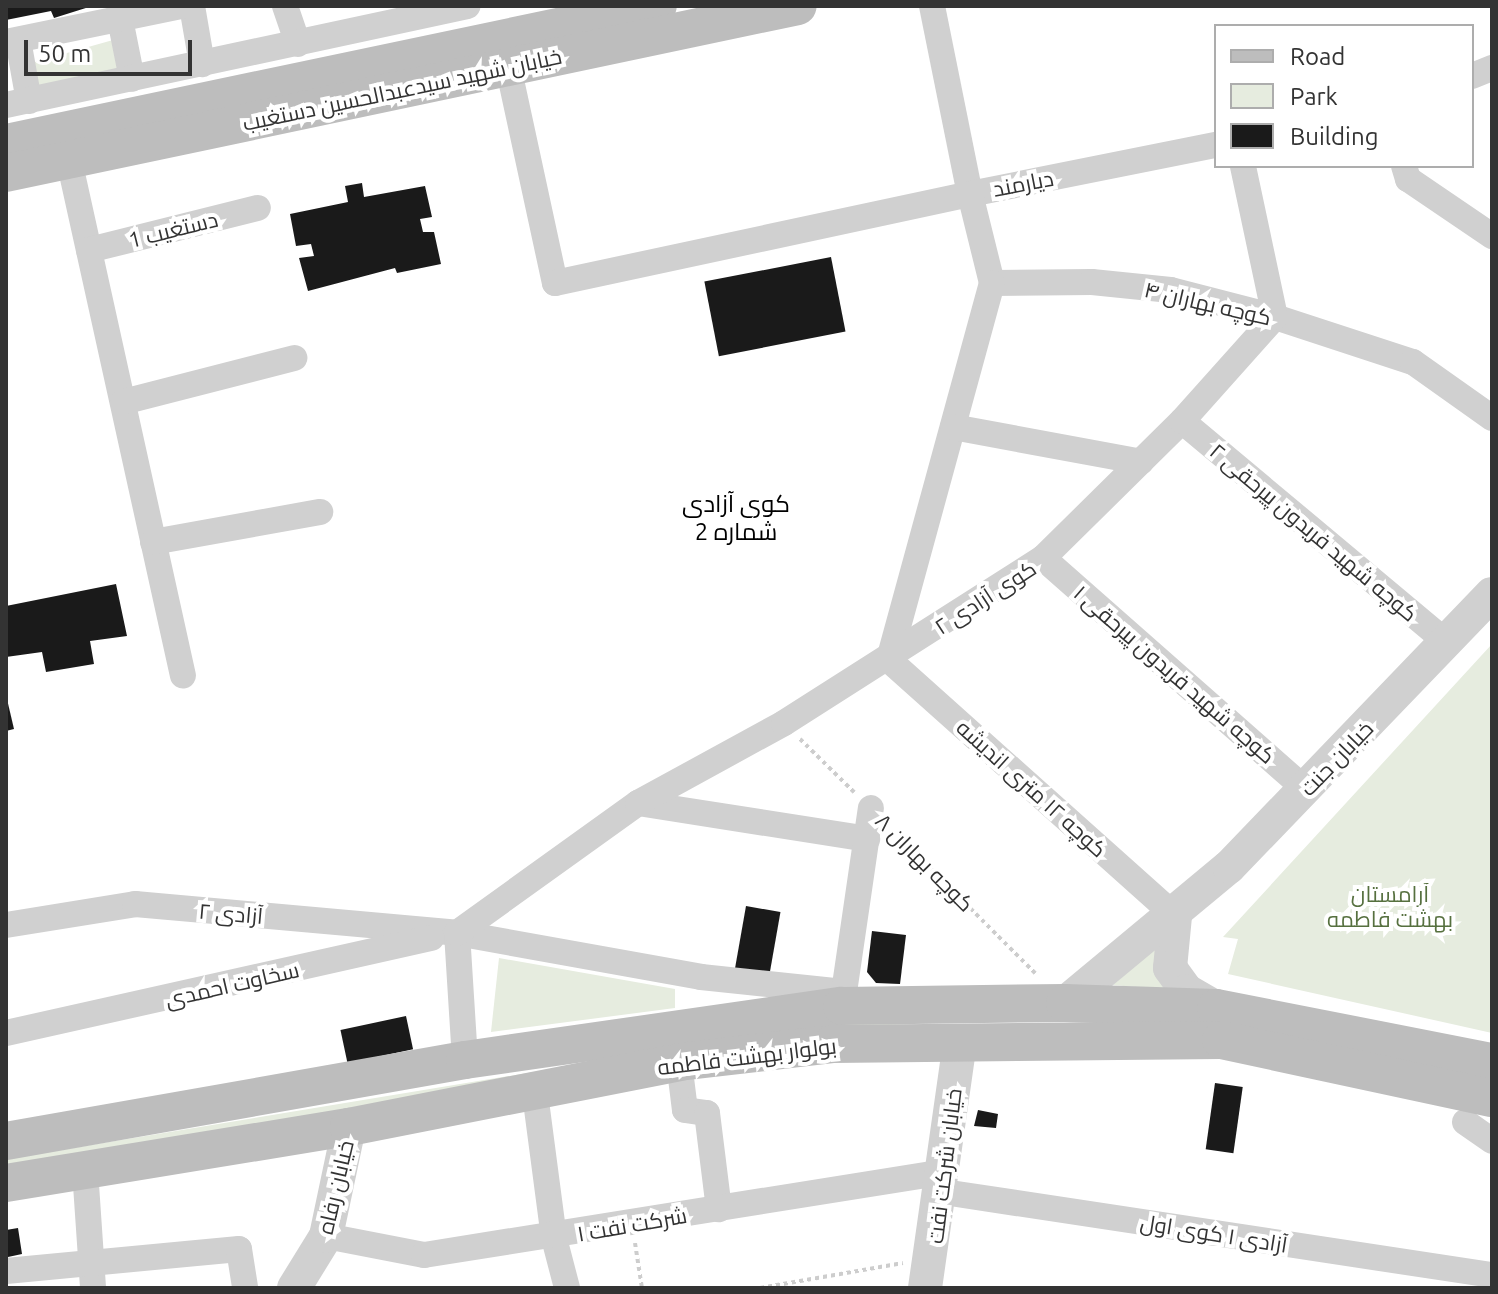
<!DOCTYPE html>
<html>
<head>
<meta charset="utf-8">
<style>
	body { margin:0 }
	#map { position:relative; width:1498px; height:1294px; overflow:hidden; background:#fff; font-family:Ubuntu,Cairo,sans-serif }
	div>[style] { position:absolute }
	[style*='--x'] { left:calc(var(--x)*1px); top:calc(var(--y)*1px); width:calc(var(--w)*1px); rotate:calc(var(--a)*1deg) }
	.green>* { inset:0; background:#e6ecdf }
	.building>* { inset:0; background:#1a1a1a; transform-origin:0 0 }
	.path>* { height:4px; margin-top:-2px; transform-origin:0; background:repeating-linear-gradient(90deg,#cdcdcd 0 4px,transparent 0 8px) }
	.minor>* { height:26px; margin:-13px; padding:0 13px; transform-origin:13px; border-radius:13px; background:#d0d0d0 }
	.tertiary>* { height:34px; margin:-17px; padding:0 17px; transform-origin:17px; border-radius:17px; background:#d0d0d0 }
	.secondary>* { height:38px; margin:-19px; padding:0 19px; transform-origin:19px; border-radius:19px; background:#bdbdbd }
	span { translate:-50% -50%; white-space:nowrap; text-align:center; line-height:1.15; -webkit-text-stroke:8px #fff; paint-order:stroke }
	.street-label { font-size:22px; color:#333 }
	.park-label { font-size:22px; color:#56703f }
	.neighbourhood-label { font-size:24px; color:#000 }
	.frame { position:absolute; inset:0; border:8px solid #333; pointer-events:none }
	.legend { position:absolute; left:1214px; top:24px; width:260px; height:144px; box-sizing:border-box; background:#fff; border:2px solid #adadad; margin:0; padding:10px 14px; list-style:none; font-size:24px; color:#333 }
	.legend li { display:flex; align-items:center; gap:16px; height:40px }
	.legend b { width:40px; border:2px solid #adadad }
	.scale { position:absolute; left:24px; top:40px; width:168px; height:36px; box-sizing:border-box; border:4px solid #333; border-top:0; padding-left:10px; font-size:24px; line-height:28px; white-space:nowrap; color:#333; -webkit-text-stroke:6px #fff; paint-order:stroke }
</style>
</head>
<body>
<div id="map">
	<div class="green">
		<i style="clip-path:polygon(113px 40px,122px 79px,32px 96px,35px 62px)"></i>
		<i style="clip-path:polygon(1492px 644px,1492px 1033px,1228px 974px,1238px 939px,1223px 937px)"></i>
		<i style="clip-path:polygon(1158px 945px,1170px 990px,1113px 985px)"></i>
		<i style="clip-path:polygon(499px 958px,675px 989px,675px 1008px,491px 1032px)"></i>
		<i style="clip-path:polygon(836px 1022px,916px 1025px,6px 1170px,6px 1159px)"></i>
	</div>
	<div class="building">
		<i style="clip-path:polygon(6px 6px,89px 6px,89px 7px,54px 18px,51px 11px,6px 20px)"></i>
		<i style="clip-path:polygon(362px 183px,364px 197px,425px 186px,432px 217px,420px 219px,423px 232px,434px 232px,441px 264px,397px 273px,395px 268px,308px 291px,299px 258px,314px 256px,311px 244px,296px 246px,290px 214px,348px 202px,345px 186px)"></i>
		<i style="left:831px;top:257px;width:76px;height:129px;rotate:79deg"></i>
		<i style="clip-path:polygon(116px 584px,127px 636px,90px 641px,94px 664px,46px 672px,42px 652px,6px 657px,6px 606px)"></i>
		<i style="clip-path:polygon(6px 695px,14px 729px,6px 731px)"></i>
		<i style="left:746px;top:906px;width:35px;height:71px;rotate:10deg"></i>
		<i style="clip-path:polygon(872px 931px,906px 935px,900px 984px,876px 983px,867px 972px)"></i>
		<i style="left:406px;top:1016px;width:34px;height:67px;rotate:78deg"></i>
		<i style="left:1215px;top:1083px;width:28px;height:67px;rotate:8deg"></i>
		<i style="clip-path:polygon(978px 1110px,998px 1114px,996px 1128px,974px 1126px)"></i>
		<i style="clip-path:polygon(18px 1228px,22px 1254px,8px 1257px,6px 1230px)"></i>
	</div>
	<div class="path">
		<i style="--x:800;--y:739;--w:76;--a:44.5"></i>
		<i style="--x:891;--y:829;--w:204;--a:45"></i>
		<i style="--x:635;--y:1243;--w:46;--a:81.2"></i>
		<i style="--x:760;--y:1288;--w:145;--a:-9.9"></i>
	</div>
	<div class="minor">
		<i style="--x:192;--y:6;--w:59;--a:80.2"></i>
		<i style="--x:285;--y:6;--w:40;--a:71.1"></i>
		<i style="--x:932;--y:6;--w:192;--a:78.6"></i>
		<i style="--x:970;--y:194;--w:251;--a:-11.3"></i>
		<i style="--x:120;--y:19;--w:61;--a:78.7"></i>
		<i style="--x:18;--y:40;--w:62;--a:79.8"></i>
		<i style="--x:6;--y:42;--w:180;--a:-11.6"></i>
		<i style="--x:508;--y:66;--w:222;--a:77.8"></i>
		<i style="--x:555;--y:283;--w:424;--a:-12.1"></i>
		<i style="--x:970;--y:194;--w:92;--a:76.1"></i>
		<i style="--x:992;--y:283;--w:100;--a:-0.6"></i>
		<i style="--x:1092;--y:282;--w:79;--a:5.8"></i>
		<i style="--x:1171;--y:290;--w:107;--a:14.6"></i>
		<i style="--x:1275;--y:317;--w:145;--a:18.1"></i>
		<i style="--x:1413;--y:362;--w:97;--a:35.3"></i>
		<i style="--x:1472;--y:76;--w:22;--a:-22"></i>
		<i style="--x:6;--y:105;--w:472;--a:-12.1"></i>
		<i style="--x:69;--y:160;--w:528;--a:77.54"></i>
		<i style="--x:1404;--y:166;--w:14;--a:73"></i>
		<i style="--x:1408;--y:179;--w:102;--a:34.2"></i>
		<i style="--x:89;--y:250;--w:174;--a:-14"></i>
		<i style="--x:992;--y:283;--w:391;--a:105.3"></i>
		<i style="--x:889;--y:660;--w:384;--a:41.8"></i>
		<i style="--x:123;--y:402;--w:177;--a:-14.4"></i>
		<i style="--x:1182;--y:421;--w:344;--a:39.9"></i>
		<i style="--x:953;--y:427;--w:191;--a:10.5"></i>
		<i style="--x:153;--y:542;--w:170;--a:-10.2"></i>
		<i style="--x:1043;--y:558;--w:351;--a:41.4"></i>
		<i style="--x:638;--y:803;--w:232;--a:8.9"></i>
		<i style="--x:6;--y:925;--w:131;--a:-9.2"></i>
		<i style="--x:135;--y:904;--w:323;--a:5.1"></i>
		<i style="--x:457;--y:933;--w:248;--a:10.2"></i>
		<i style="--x:701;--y:977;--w:144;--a:6"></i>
		<i style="--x:842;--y:1006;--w:200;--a:-81.7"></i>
		<i style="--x:6;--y:1033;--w:436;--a:-12.6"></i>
		<i style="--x:465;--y:1060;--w:127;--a:-93.6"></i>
		<i style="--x:457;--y:933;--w:223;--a:-35.7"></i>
		<i style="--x:638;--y:803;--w:166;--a:-28.7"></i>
		<i style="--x:784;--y:723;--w:307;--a:-32.5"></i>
		<i style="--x:1043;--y:558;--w:195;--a:-44.6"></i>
		<i style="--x:1182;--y:421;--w:140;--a:-48.2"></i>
		<i style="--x:1275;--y:317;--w:154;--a:-102"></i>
		<i style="--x:679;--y:1062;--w:48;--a:82.9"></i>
		<i style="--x:685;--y:1110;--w:22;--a:8"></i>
		<i style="--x:707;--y:1113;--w:97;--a:82.9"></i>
		<i style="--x:534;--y:1086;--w:153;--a:82.5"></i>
		<i style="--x:554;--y:1238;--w:52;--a:75.4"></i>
		<i style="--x:1465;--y:1122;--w:33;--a:35"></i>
		<i style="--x:85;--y:1170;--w:118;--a:86.1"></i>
		<i style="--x:937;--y:1191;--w:561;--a:8.61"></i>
		<i style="--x:326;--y:1236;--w:100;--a:11"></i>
		<i style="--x:424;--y:1255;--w:520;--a:-9.06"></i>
		<i style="--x:6;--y:1271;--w:234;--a:-5.4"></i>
		<i style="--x:239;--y:1249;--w:39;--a:81"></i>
	</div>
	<div class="tertiary">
		<i style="--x:1175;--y:916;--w:52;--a:95.5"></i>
		<i style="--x:1170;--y:968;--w:29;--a:54"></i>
		<i style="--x:1187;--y:991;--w:34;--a:30"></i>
		<i style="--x:1065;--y:1003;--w:213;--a:-39.7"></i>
		<i style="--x:1229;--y:867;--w:379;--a:-46.1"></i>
		<i style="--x:294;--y:1288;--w:61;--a:-58.4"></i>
		<i style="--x:326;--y:1236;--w:111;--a:-78.1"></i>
		<i style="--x:925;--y:1288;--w:247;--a:-81.9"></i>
	</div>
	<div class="secondary">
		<i style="--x:6;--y:143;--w:666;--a:-11.87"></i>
		<i style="--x:6;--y:173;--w:809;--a:-11.91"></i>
		<i style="--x:6;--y:1141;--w:466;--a:-10"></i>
		<i style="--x:465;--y:1060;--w:381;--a:-8.2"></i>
		<i style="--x:842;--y:1006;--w:223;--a:-0.8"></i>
		<i style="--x:1065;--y:1003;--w:151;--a:1.9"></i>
		<i style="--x:1216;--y:1008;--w:281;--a:11.1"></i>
		<i style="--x:6;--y:1183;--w:348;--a:-9.3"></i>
		<i style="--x:349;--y:1127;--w:336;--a:-11.1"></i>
		<i style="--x:679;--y:1062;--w:154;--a:-6.7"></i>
		<i style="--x:832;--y:1044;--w:389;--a:-0.6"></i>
		<i style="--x:1221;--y:1040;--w:277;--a:12.1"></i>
	</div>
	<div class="street-label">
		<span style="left:402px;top:89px;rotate:-12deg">خیابان شهید سیدعبدالحسین دستغیب</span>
		<span style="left:1023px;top:183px;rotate:-11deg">دیارمند</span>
		<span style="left:173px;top:229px;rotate:-14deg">دستغیب 1</span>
		<span style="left:1208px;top:303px;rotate:13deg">کوچه بهاران ۴</span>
		<span style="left:1314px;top:532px;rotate:40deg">کوچه شهید فریدون پیرحقی ۲</span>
		<span style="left:985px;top:597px;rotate:-33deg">کوی آزادی ۲</span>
		<span style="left:1175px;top:674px;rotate:41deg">کوچه شهید فریدون پیرحقی ۱</span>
		<span style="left:1336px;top:758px;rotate:-46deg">خیابان جنت</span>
		<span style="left:1032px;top:788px;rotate:42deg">کوچه ۱۲ متری اندیشه</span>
		<span style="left:925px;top:862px;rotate:45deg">کوچه بهاران ۸</span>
		<span style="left:231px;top:913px;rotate:5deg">آزادی ۲</span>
		<span style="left:232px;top:984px;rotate:-13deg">سخاوت احمدی</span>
		<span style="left:747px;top:1056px;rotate:-7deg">بولوار بهشت فاطمه</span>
		<span style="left:944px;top:1166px;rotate:-83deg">خیابان شرکت نفت</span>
		<span style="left:335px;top:1187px;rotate:-77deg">خیابان رفاه</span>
		<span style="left:632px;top:1224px;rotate:-10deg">شرکت نفت ۱</span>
		<span style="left:1214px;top:1233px;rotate:9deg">آزادی ۱ کوی اول</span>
	</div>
	<div class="park-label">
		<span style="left:1390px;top:906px">آرامستان<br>بهشت فاطمه</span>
	</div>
	<div class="neighbourhood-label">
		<span style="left:736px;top:518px">کوی آزادی<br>شماره 2</span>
	</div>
	<div class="frame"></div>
	<ul class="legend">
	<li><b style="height:10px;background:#bdbdbd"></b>Road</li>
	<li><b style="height:22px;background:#e6ecdf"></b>Park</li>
	<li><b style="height:22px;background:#1a1a1a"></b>Building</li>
	</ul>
	<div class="scale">50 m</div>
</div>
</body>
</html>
